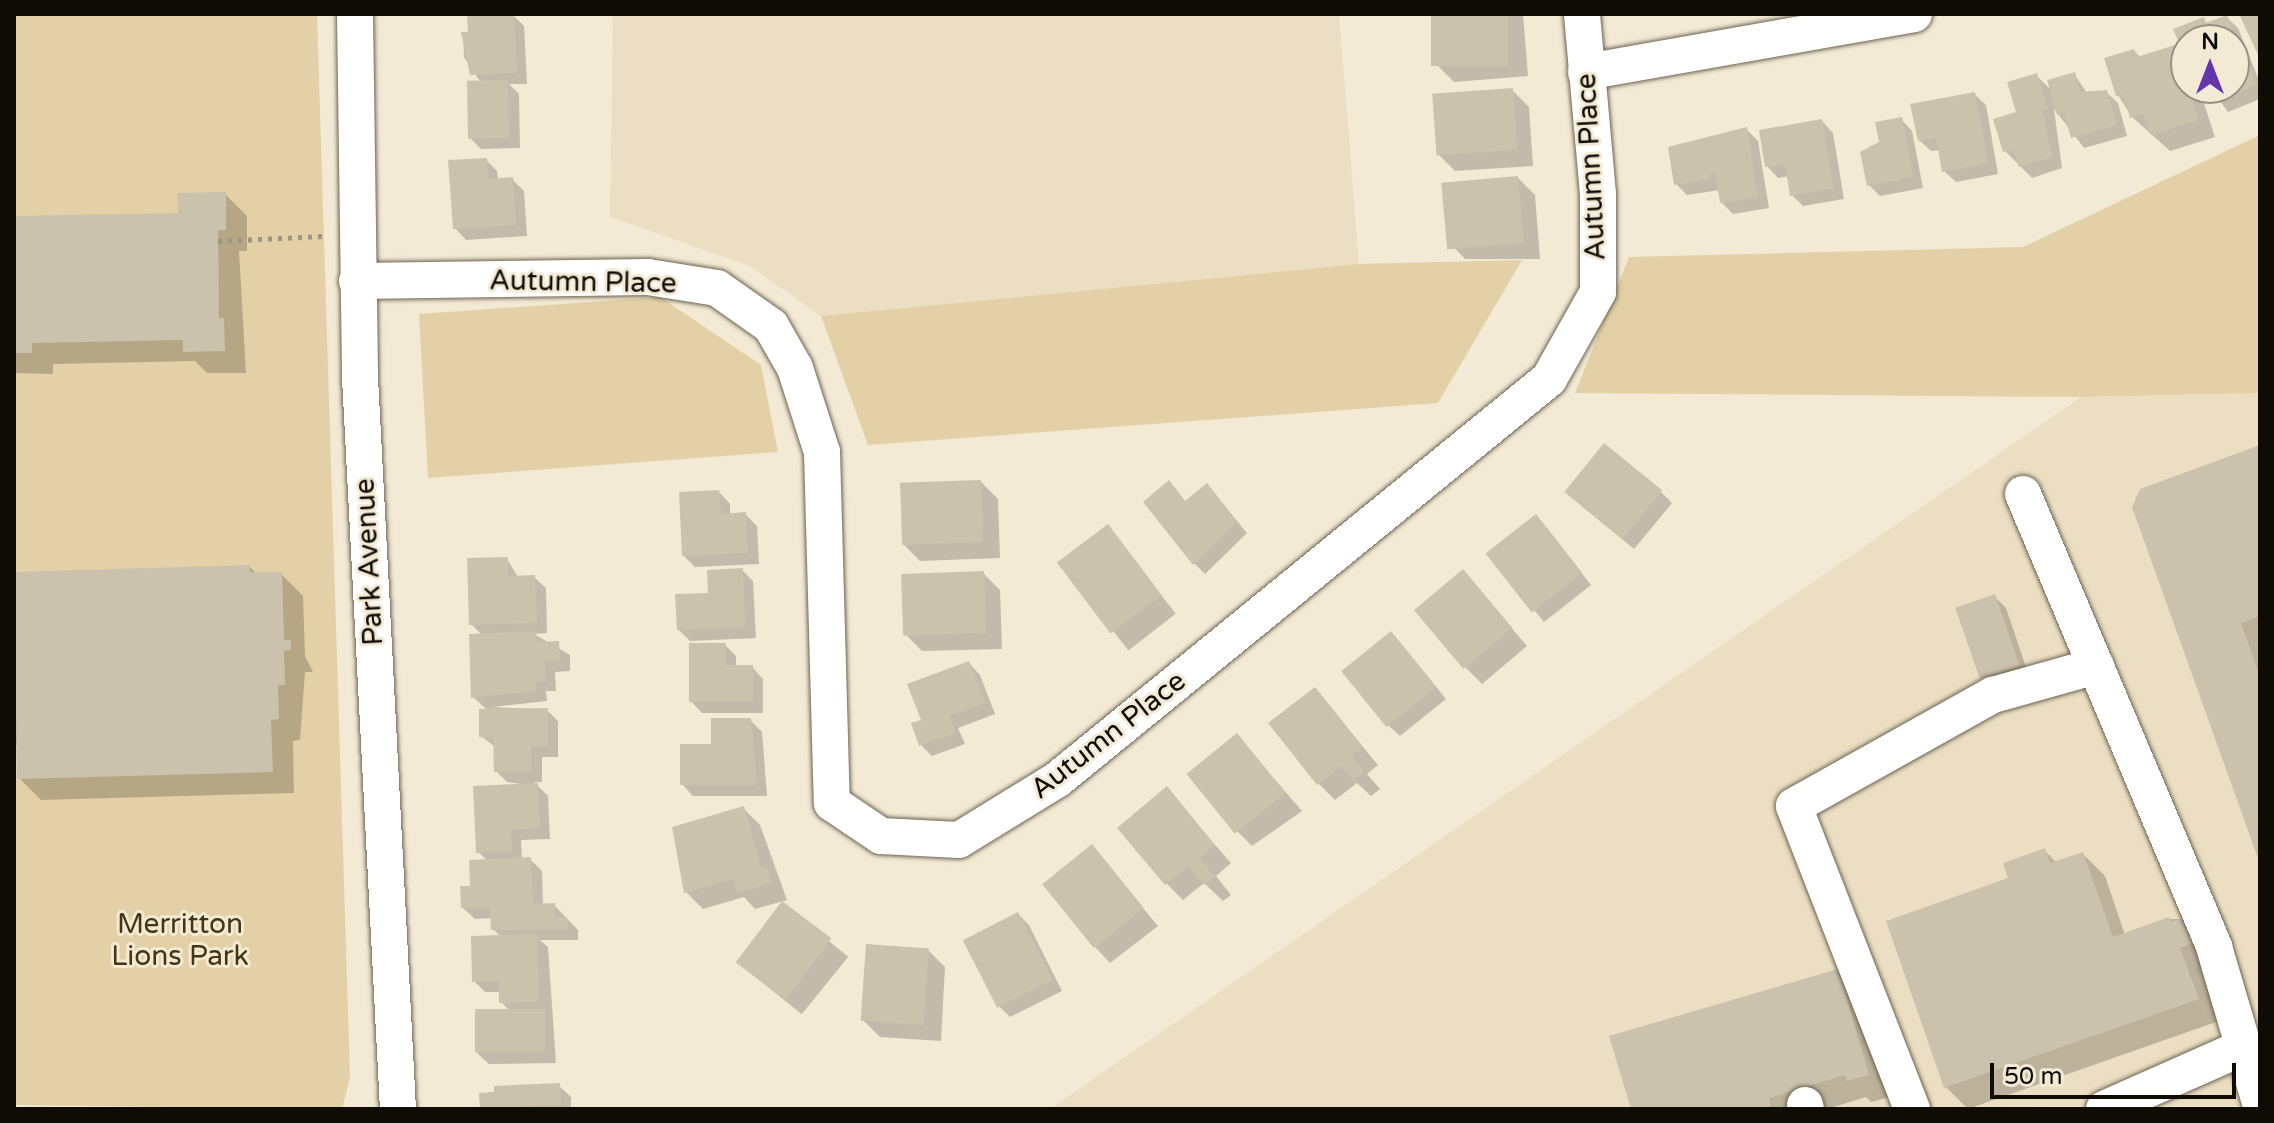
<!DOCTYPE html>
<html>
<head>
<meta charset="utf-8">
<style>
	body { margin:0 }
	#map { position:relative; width:2274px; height:1123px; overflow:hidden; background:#f3ead5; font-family:"Varela Round",sans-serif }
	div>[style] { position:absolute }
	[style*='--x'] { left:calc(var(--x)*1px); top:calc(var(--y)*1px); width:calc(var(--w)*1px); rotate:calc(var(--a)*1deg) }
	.built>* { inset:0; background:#ebdec2 }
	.green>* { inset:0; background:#e3d0a6 }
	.shadow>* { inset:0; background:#0003; transform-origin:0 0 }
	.building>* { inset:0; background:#cbc2ae; transform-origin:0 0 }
	.path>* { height:5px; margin-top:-2.5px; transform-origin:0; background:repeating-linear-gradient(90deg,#9d9687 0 4px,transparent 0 10px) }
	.roads { filter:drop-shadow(0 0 2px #6b6351) drop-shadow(0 0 2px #6b6351) }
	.minor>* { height:36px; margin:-18px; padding:0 18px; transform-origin:18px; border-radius:18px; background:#fff }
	span { translate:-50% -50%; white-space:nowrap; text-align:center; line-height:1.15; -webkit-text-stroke:6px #f3ead5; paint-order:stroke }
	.street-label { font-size:28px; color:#0f0b05 }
	.park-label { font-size:28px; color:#453612 }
	.frame { position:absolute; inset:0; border:16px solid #0f0b05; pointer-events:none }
	.north { position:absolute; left:2170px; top:24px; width:80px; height:80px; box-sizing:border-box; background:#f3ead5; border:2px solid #989182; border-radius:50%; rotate:0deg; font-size:22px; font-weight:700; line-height:32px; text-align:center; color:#0f0b05 }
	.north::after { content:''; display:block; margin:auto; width:28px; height:36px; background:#6435ad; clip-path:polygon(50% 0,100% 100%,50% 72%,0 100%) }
	.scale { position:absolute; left:1990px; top:1063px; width:246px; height:36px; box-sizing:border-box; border:4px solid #0f0b05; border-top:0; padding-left:10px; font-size:24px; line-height:28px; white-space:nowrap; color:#0f0b05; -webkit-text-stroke:6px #f3ead5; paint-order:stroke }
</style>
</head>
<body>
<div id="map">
	<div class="built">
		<i style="clip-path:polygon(613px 14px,1339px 14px,1359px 264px,821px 316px,750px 266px,610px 217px)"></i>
		<i style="clip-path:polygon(2260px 393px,2260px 1106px,1050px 1109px,2081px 397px)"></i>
	</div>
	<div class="green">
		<i style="clip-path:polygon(14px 14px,317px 14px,350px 1077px,342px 1109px,14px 1105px)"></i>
		<i style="clip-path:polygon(2260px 135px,2260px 393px,2081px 397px,1575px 393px,1629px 257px,2023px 247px)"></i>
		<i style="clip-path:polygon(1522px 260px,1438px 403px,868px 445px,821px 316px,1359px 264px)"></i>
		<i style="clip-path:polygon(660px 297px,761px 365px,778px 452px,428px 478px,419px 314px)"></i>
	</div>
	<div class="shadow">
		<i style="clip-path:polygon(1433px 14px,1523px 14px,1528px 76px,1454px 82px,1437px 65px)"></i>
		<i style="clip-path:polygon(513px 15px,524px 26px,527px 84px,509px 84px,519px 94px,520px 148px,481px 149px,470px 138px,481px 83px,464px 57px,463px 34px)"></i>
		<i style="clip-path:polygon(2226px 17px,2238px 28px,2260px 83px,2260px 99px,2228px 112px,2211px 88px,2234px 88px,2234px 40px,2186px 40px,2186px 55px,2176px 31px)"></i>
		<i style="clip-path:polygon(2175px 47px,2186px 58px,2186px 88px,2199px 88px,2215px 137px,2170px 151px,2132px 117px,2118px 95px,2134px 51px,2141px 58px)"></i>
		<i style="clip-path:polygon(2074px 74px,2087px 93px,2106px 92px,2118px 103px,2127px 136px,2084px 148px,2054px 109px,2062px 168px,2032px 178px,2005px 151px,2018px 113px,2036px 75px,2053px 92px)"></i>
		<i style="clip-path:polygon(1512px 90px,1529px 107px,1533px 166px,1455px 171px,1438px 154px)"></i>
		<i style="clip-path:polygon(1974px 94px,1986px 105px,1998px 174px,1956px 182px,1944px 171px,1940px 150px,1931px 151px,1919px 140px)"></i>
		<i style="clip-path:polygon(1901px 119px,1912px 131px,1923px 188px,1880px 196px,1869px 185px,1870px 146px,1881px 144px)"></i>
		<i style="clip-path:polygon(1822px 121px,1833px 133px,1844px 199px,1803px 206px,1792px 195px,1789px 176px,1778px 178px,1767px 166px)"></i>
		<i style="clip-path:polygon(1747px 130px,1758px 141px,1769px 208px,1733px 214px,1722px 203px,1720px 190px,1687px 195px,1676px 184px)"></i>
		<i style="clip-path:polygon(486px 160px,497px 171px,498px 180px,512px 179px,524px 191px,527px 236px,466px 240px,455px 228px)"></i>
		<i style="clip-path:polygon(1518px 178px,1535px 195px,1540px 259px,1465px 259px,1448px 241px)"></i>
		<i style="clip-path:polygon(225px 194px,247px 216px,247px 251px,239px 251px,246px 373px,207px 373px,195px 361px,53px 364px,53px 374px,14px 373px,14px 218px,180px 215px)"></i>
		<i style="clip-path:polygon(2260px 448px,2260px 859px,2134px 507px)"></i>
		<i style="clip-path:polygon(981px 482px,998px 499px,1000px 558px,920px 561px,903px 544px)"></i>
		<i style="clip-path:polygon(1169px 483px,1186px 502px,1207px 485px,1247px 533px,1205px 574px,1194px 563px)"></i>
		<i style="clip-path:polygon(719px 492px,730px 504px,730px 515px,745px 514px,757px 526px,759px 564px,695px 567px,684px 556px)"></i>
		<i style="clip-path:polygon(1661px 492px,1672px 503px,1634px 549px,1578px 503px)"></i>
		<i style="left:1108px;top:527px;width:110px;height:60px;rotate:52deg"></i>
		<i style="clip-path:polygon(1547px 528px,1591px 585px,1544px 622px,1488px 555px)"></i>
		<i style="clip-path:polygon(507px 559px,518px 577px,534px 577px,546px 588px,547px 633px,534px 634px,570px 655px,570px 671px,555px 672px,556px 691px,546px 691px,547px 701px,492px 707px,547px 710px,558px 721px,558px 757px,542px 757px,542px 782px,534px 782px,548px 796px,550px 839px,521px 840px,522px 860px,531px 860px,542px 871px,543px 906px,554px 905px,578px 930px,578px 940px,540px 940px,548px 947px,556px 1063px,489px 1064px,477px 1053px,510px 1011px,501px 1002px,501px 992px,485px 992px,474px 981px,501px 937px,493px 929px,493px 918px,475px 919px,463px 908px,488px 861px,478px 852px,528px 785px,507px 782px,496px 771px,495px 747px,481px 736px,487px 710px,473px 697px,482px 635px,471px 624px)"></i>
		<i style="clip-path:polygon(250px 567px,257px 574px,281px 574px,303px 596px,305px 656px,313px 672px,305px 672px,300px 740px,293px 741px,294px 793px,41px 800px,19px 778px,19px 745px,14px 745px,14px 574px)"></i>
		<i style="clip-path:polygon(742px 570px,753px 581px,756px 638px,690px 641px,679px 630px)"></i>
		<i style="clip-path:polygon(1463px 572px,1527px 646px,1482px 684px,1465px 667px)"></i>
		<i style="clip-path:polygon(983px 573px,1000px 590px,1002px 649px,922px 651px,905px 634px)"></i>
		<i style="clip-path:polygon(1995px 597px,2006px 608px,2029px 676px,1992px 689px,1981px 677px)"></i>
		<i style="clip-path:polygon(725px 645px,736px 656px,736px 667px,752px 667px,763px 679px,763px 713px,702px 713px,691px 701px)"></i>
		<i style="clip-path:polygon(1402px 645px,1446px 699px,1400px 736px,1388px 725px)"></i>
		<i style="clip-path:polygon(969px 663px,980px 675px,995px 714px,958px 728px,965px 744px,932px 756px,921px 745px,923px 721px)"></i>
		<i style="clip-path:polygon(1315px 689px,1378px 765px,1367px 774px,1380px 789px,1371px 796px,1357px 783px,1335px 800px,1318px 783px)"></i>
		<i style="clip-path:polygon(750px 720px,762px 732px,767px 796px,693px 796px,682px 784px)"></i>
		<i style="clip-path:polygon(1237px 736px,1302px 811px,1252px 846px,1235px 829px)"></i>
		<i style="clip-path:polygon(1166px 789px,1231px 863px,1216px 876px,1231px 895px,1223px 901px,1204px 883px,1183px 900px,1166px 883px)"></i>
		<i style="clip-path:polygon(743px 808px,760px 825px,787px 900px,755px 909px,744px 897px,703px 909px,686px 892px)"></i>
		<i style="clip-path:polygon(1092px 847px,1158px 926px,1110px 963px,1094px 946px)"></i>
		<i style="clip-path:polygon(2044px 850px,2057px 863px,2083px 854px,2105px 876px,2125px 935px,2169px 919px,2183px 919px,2214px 965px,2201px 970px,2219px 1021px,1968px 1109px,1946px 1087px,1888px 922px,2011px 879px)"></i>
		<i style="left:783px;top:904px;width:84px;height:74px;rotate:39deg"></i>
		<i style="clip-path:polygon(1018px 914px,1029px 925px,1062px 991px,1010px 1017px,999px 1006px)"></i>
		<i style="clip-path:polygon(928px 950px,945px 967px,941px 1041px,880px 1037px,863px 1020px)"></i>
		<i style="clip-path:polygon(1838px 971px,1860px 993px,1890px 1097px,1871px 1102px,1866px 1097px,1827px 1109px,1633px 1109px)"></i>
		<i style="clip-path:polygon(559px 1086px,571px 1097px,571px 1109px,482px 1109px,481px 1095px)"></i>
	</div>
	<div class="building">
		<i style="clip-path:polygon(514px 14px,517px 73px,470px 75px,461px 32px,468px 32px,467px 15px)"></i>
		<i style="left:1431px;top:14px;width:77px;height:52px"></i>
		<i style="clip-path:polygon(2239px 14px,2260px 14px,2260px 54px,2258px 55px)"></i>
		<i style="clip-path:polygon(2227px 15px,2256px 85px,2215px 102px,2209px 88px,2234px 88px,2234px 40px,2186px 40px,2186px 60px,2173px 29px,2204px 17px,2206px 23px)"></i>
		<i style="clip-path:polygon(2175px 45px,2199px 120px,2151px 135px,2144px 114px,2130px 118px,2123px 95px,2116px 96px,2104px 58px,2134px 49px,2137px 57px)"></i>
		<i style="clip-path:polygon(2075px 72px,2080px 92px,2107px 90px,2117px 125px,2071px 138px,2064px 113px,2057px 115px,2047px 80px)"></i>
		<i style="clip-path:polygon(2037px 73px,2048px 109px,2043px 111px,2052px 157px,2019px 167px,2013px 149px,2003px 152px,1993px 119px,2016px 112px,2007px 82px)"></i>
		<i style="left:508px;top:80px;width:58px;height:41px;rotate:89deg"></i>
		<i style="left:1513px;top:88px;width:62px;height:81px;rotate:86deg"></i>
		<i style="clip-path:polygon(1975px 92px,1988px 163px,1942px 172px,1936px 138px,1918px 141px,1910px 104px)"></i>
		<i style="clip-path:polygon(1902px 117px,1913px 177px,1867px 186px,1860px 152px,1879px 142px,1875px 122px)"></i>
		<i style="clip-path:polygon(1822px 119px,1834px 188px,1790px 196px,1785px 164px,1765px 167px,1759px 130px)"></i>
		<i style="clip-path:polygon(1747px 127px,1758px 197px,1720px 203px,1715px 172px,1710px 173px,1710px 179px,1674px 185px,1668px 147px)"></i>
		<i style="clip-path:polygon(487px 158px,488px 179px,513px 177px,516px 225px,453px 229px,448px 160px)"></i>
		<i style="left:1518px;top:176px;width:67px;height:77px;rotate:85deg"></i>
		<i style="clip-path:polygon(226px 192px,226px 230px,218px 230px,219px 318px,224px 318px,225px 351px,183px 352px,183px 340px,32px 343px,32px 353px,14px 353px,14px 216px,178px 213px,177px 193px)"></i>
		<i style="left:1604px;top:443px;width:75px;height:63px;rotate:39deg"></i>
		<i style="clip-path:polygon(2260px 445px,2260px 616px,2241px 623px,2260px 677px,2260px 864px,2132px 507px,2140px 489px)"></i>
		<i style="left:981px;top:480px;width:62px;height:81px;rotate:88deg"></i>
		<i style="clip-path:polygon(1169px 480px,1185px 501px,1207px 483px,1237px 521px,1193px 565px,1143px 502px)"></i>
		<i style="clip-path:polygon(719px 490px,721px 514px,746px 512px,748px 553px,682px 556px,679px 492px)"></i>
		<i style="left:1536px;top:514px;width:75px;height:64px;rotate:52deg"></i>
		<i style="left:1108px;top:524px;width:89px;height:64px;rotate:53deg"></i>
		<i style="clip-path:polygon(508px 557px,508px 576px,535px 575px,537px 623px,469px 625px,467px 558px)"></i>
		<i style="clip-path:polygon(250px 565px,250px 572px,282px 572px,284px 640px,291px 640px,291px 650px,284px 651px,285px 685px,278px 685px,279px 719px,271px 720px,273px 772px,17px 779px,14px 572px)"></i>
		<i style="clip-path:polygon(743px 568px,745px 627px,677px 630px,675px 594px,708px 593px,707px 570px)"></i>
		<i style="left:1463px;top:569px;width:77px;height:64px;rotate:50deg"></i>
		<i style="left:984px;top:571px;width:62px;height:83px;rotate:88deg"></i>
		<i style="left:1995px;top:594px;width:75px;height:42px;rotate:71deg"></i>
		<i style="clip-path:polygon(535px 631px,535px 642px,559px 641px,560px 660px,545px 661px,546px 681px,536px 681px,536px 691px,471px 698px,469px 634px)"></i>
		<i style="left:1391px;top:631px;width:72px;height:64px;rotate:51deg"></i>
		<i style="clip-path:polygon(689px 643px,726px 643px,726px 665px,753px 665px,753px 702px,689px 702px)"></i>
		<i style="clip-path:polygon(969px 661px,985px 703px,949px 716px,955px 733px,919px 746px,911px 723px,921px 720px,907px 684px)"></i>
		<i style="clip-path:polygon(1315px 687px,1363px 747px,1352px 756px,1364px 772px,1353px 781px,1341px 766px,1317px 785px,1268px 723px)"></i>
		<i style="clip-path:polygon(548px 708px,548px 746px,531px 746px,531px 771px,494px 772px,493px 737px,479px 737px,479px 709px)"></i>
		<i style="clip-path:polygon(711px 718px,751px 718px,757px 785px,680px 785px,680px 744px,711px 744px)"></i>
		<i style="left:1237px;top:733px;width:77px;height:65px;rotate:51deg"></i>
		<i style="clip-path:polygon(538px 783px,540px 828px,511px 830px,512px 851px,476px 853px,473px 786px)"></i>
		<i style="clip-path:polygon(1167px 786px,1215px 845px,1200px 858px,1215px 877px,1204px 885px,1188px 866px,1165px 885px,1117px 828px)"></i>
		<i style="clip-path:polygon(744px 806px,761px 867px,766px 866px,771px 883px,737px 893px,733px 879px,684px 893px,672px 827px)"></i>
		<i style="left:1092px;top:844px;width:82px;height:64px;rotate:51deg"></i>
		<i style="clip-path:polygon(2045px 848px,2050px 863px,2083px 852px,2113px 937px,2169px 917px,2171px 922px,2184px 917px,2193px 943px,2180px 948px,2199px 999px,1944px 1088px,1886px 921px,2008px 878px,2003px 863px)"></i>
		<i style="clip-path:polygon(531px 857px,533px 904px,555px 903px,555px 918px,567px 917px,568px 929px,491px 930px,490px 907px,461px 908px,460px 886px,470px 886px,469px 860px)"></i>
		<i style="left:782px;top:901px;width:62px;height:77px;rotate:37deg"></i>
		<i style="left:1018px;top:912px;width:76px;height:62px;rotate:63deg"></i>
		<i style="clip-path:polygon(537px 934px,539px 1002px,499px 1003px,499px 981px,472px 982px,471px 936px)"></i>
		<i style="left:866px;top:944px;width:63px;height:77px;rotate:4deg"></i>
		<i style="clip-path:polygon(1838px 969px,1869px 1075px,1847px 1081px,1845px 1075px,1769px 1098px,1771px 1106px,1762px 1109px,1631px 1109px,1609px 1036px)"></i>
		<i style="left:545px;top:1009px;width:43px;height:70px;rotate:90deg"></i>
		<i style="clip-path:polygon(560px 1083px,561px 1105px,480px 1109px,479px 1093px,494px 1092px,494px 1086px)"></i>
	</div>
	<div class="path">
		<i style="--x:218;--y:241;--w:106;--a:-2.7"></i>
	</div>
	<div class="roads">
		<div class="minor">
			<i style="--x:355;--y:14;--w:363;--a:89.2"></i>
			<i style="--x:360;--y:377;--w:733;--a:87.03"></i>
			<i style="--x:1586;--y:72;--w:333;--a:-10"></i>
			<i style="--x:357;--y:281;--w:291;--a:-0.8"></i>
			<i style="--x:648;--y:277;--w:70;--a:9.1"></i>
			<i style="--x:717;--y:288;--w:66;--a:35.1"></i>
			<i style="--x:771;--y:326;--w:48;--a:60.3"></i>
			<i style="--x:795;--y:368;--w:88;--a:72.2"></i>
			<i style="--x:822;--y:452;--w:351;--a:88.4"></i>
			<i style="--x:832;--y:803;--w:59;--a:34"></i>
			<i style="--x:881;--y:836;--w:78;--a:2.9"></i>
			<i style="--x:959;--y:840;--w:116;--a:-31.6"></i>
			<i style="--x:1058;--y:779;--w:633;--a:-39.17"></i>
			<i style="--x:1549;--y:379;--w:100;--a:-60.6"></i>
			<i style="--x:1598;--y:292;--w:98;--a:-90"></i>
			<i style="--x:1598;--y:194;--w:181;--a:-95.1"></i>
			<i style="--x:2023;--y:494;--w:492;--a:67.1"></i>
			<i style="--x:2214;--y:947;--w:162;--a:73.5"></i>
			<i style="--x:1805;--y:1105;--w:4;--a:76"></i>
			<i style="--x:1912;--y:1109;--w:325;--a:-111.3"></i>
			<i style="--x:1794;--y:806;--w:228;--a:-29.2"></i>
			<i style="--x:1993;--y:695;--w:107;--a:-15.7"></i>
			<i style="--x:2104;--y:1109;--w:153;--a:-23.9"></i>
		</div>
	</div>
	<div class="street-label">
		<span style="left:1591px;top:167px;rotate:-93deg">Autumn Place</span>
		<span style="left:583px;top:282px;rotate:1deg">Autumn Place</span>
		<span style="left:369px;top:562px;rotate:-93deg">Park Avenue</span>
		<span style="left:1108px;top:735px;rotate:-38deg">Autumn Place</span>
	</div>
	<div class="park-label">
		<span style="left:180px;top:940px">Merritton<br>Lions Park</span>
	</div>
	<div class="frame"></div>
	<div class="north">N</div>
	<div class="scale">50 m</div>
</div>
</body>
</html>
